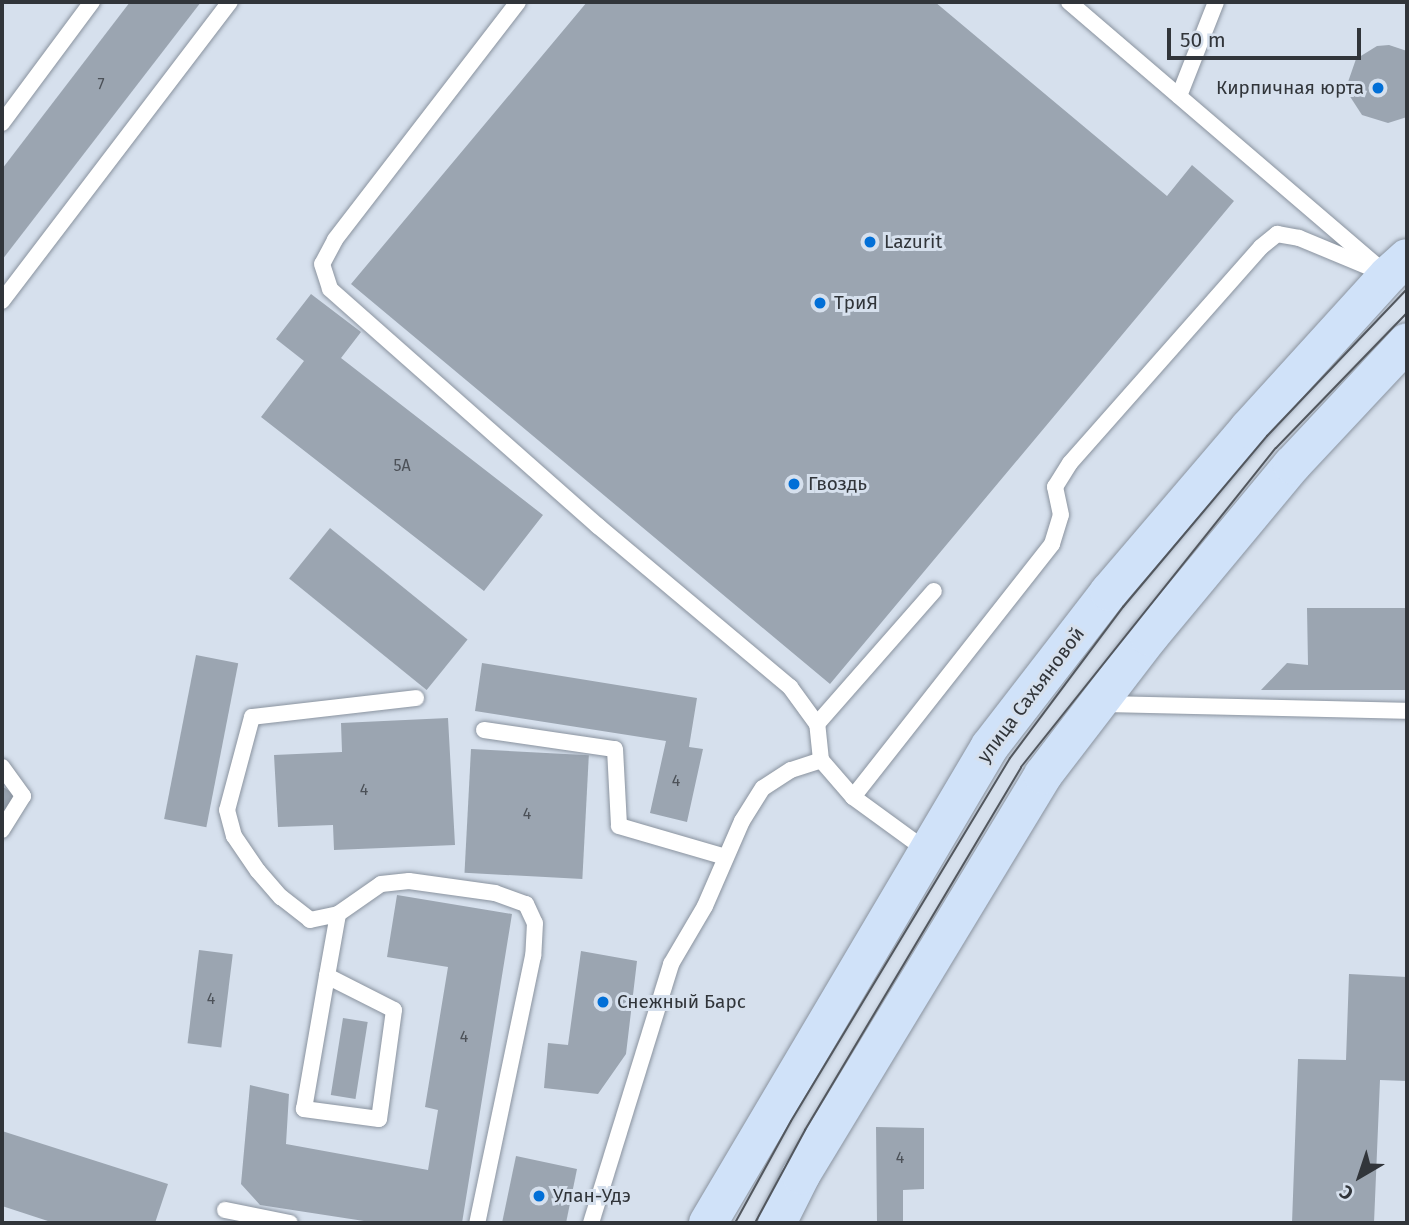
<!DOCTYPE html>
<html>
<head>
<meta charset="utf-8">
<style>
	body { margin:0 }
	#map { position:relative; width:1409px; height:1225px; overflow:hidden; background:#d6e0ed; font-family:"Fira Sans",sans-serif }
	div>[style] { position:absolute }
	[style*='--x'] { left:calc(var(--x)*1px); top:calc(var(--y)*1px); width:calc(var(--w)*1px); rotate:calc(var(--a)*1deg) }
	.building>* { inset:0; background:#9ba5b1; transform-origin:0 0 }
	.roads { filter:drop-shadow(0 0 2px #8a939f) drop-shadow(0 0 2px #8a939f) }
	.lane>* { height:16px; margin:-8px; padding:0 8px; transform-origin:8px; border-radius:8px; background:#fff }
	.secondary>* { height:38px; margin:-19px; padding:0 19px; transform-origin:19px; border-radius:19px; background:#d0e2f9 }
	.tram>* { height:2px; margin:-1px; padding:0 1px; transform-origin:1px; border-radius:1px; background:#52575e }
	.dots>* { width:19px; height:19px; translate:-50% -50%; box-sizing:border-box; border:4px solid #d6e0ed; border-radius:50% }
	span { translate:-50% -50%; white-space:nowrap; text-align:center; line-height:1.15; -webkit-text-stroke:6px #d6e0ed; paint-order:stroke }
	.number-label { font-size:16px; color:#4c5158 }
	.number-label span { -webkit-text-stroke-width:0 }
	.poi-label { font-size:19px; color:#31353a }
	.right { translate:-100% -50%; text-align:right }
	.left { translate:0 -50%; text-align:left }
	.street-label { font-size:19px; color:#31353a }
	.frame { position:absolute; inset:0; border:4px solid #31353a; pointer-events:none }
	.north { position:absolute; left:1325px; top:1141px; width:70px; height:70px; -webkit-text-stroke:5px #d6e0ed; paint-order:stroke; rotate:219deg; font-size:19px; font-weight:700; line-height:28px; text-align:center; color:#31353a }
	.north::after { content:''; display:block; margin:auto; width:24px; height:32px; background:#31353a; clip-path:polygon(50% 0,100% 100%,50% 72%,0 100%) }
	.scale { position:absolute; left:1167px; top:28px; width:194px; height:32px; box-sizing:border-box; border:4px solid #31353a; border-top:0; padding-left:9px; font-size:21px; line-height:24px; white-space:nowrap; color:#31353a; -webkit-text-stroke:5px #d6e0ed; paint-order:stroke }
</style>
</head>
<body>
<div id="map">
	<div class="building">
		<i style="clip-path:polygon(130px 2px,201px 2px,2px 260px,2px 169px)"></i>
		<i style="clip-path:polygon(587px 2px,935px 2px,1167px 196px,1192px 165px,1234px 201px,830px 684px,351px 284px)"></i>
		<i style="clip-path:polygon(1389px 45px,1407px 51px,1407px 117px,1388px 123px,1362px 115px,1349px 95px,1348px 82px,1356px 59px,1377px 46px)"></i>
		<i style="clip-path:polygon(311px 294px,361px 332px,341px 358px,543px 515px,484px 591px,261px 417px,304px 361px,276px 339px)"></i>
		<i style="left:330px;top:528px;width:177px;height:65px;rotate:39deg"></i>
		<i style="clip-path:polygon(1307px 608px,1407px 608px,1407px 690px,1261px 690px,1287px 663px,1308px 665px)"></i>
		<i style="left:196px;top:655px;width:43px;height:167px;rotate:11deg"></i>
		<i style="clip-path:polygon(482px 663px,697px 698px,689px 747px,703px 749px,687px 822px,650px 813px,666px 741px,475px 711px)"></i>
		<i style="clip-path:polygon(448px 718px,455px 845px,334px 850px,333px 825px,278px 827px,274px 755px,342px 752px,341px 723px)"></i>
		<i style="left:471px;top:749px;width:118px;height:124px;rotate:3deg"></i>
		<i style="clip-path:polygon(2px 786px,15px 795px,2px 815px)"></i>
		<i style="clip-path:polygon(397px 895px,512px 914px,462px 1223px,377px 1223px,260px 1205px,241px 1184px,250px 1085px,289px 1094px,286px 1144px,428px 1170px,438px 1110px,425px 1107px,448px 967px,387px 957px)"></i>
		<i style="left:199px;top:950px;width:34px;height:94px;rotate:7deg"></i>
		<i style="clip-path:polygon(581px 951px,637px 961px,626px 1054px,598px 1094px,544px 1088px,548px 1043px,568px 1045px)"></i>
		<i style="clip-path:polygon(1349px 974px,1407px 977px,1407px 1081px,1380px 1080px,1374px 1223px,1292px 1223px,1298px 1059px,1346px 1060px)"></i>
		<i style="left:343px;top:1018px;width:25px;height:78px;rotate:9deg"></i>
		<i style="clip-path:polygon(876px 1127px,924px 1128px,924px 1189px,903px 1190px,903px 1223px,877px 1223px)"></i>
		<i style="clip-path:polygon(2px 1131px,168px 1184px,155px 1223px,54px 1223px,2px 1206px)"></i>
		<i style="clip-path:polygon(516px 1156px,577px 1169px,566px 1223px,502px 1223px)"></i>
	</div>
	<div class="roads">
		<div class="lane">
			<i style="--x:518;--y:2;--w:300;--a:127.6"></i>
			<i style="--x:335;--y:240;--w:27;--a:118"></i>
			<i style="--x:322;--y:264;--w:26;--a:72"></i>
			<i style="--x:330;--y:289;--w:358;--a:41.5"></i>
			<i style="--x:598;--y:526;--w:251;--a:40"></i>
			<i style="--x:790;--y:687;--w:46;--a:53.9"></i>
			<i style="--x:1069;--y:2;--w:403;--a:40.6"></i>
			<i style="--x:1179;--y:96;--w:101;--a:-68.5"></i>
			<i style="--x:2;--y:123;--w:151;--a:-53.4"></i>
			<i style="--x:2;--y:301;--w:376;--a:-52.7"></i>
			<i style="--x:416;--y:698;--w:165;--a:173.4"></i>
			<i style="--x:252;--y:717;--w:96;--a:105"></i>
			<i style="--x:227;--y:810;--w:27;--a:75"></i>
			<i style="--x:234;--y:836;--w:42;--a:55.6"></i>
			<i style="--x:258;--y:871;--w:35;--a:49"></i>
			<i style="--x:281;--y:897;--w:37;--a:38"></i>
			<i style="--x:310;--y:920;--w:29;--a:-12"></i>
			<i style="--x:338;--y:914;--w:52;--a:-34.9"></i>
			<i style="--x:381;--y:884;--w:28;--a:-6"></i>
			<i style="--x:409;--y:881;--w:87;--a:7.9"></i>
			<i style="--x:495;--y:893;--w:33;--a:20"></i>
			<i style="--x:526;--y:904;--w:21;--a:65"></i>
			<i style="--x:535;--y:923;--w:33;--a:93"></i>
			<i style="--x:533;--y:956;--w:273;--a:101.8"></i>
			<i style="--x:1102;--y:704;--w:305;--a:1.3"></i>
			<i style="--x:484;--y:730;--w:132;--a:8.3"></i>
			<i style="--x:615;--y:749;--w:77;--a:87"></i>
			<i style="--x:619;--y:826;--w:111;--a:16.2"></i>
			<i style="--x:821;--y:760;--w:36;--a:-96"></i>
			<i style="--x:817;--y:724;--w:177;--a:-48.7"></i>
			<i style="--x:2;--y:767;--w:36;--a:54"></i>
			<i style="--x:23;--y:796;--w:40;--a:122"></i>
			<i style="--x:853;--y:797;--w:322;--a:-51.8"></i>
			<i style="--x:1052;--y:544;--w:30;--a:-73"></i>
			<i style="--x:1061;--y:515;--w:29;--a:-102"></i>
			<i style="--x:1055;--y:487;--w:28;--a:-58"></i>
			<i style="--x:1070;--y:463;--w:288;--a:-48.5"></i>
			<i style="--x:1261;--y:247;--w:21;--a:-39"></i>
			<i style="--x:1277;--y:234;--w:22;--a:10"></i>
			<i style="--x:1299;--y:238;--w:96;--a:22.6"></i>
			<i style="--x:327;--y:976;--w:75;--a:26.9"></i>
			<i style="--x:394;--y:1010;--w:110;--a:97.8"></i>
			<i style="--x:379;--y:1119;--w:76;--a:-172.4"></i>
			<i style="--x:304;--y:1109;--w:135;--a:-80.2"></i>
			<i style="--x:327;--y:976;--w:63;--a:-79.9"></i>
			<i style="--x:225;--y:1210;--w:66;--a:11.3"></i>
			<i style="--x:591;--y:1223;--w:271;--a:-72.8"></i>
			<i style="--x:671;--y:964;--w:67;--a:-59.6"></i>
			<i style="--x:705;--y:906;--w:93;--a:-66.5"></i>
			<i style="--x:742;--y:821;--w:39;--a:-58"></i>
			<i style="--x:763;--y:788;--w:33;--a:-33"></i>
			<i style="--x:791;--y:770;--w:32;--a:-18"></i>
			<i style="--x:821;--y:760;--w:49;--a:49.1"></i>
			<i style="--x:853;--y:797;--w:92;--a:36.1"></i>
		</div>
		<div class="secondary">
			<i style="--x:708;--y:1223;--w:554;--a:-59.41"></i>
			<i style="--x:990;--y:746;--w:195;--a:-52.3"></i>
			<i style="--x:1109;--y:592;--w:214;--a:-49.5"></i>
			<i style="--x:1248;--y:429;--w:208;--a:-47.7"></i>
			<i style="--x:1388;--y:275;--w:25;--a:-42"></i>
			<i style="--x:777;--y:1223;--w:54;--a:-63.4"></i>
			<i style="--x:801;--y:1175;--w:468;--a:-58.8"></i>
			<i style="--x:1043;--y:775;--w:174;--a:-52.5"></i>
			<i style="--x:1149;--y:637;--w:224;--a:-50.3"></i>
			<i style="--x:1292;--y:465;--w:168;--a:-46.9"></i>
		</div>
	</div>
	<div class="tram">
		<i style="--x:735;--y:1223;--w:116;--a:-61.2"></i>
		<i style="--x:791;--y:1121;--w:424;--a:-58.9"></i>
		<i style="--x:1010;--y:758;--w:189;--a:-53.2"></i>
		<i style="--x:1123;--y:607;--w:224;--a:-49.9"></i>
		<i style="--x:1267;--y:436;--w:203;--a:-46.4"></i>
		<i style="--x:755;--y:1223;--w:106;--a:-61.7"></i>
		<i style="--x:805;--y:1130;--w:422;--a:-59.2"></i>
		<i style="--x:1021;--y:767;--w:408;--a:-51.4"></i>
		<i style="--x:1276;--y:448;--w:188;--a:-45.9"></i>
	</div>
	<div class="dots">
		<i style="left:1378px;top:88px;background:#016fd7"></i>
		<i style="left:870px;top:242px;background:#016fd7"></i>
		<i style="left:820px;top:303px;background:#016fd7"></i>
		<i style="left:794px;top:484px;background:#016fd7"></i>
		<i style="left:603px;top:1002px;background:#016fd7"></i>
		<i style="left:539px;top:1196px;background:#016fd7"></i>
	</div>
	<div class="number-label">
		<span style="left:101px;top:85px">7</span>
		<span style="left:402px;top:466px">5А</span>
		<span style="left:676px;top:781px">4</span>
		<span style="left:364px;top:790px">4</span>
		<span style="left:527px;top:814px">4</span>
		<span style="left:211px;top:999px">4</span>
		<span style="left:464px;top:1037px">4</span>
		<span style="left:900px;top:1158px">4</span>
	</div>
	<div class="poi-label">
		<span class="right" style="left:1364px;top:88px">Кирпичная юрта</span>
		<span class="left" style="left:884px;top:242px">Lazurit</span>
		<span class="left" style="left:834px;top:303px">ТриЯ</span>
		<span class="left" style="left:808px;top:484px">Гвоздь</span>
		<span class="left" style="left:617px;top:1002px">Снежный Барс</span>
		<span class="left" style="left:553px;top:1196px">Улан-Удэ</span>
	</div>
	<div class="street-label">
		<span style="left:1031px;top:695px;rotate:-53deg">улица Сахьяновой</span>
	</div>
	<div class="frame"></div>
	<div class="north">С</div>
	<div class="scale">50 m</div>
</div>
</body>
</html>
